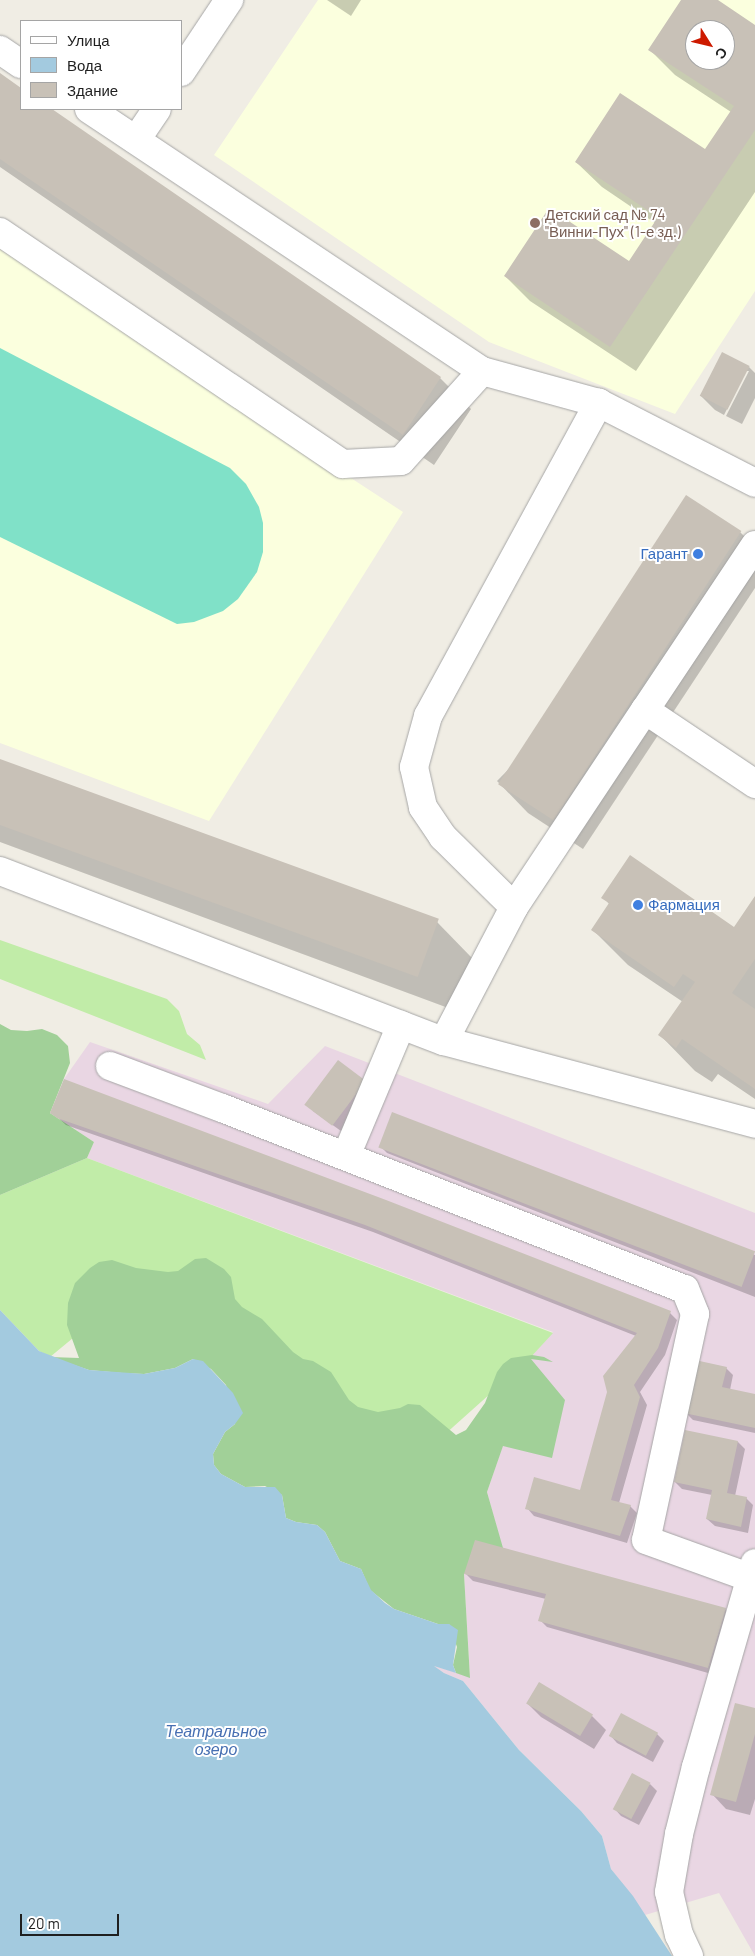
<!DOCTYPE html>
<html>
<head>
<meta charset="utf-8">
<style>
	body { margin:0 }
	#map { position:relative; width:755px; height:1956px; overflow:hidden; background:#f0ede4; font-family:Barlow,sans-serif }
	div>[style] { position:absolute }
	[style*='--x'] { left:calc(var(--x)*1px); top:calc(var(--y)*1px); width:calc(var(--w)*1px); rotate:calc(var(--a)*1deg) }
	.industrial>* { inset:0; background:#e9d6e3 }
	.education>* { inset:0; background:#fbffde }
	.grass>* { inset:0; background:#c1eca8 }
	.forest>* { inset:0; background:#a1d098 }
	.pitch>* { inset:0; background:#80e1c8 }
	.water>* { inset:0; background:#a3cadf }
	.shadow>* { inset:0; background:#0003 }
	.building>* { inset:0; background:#c8c1b7; transform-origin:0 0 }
	.roads { filter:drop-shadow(0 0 1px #a6a6a6) drop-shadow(0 0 1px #a6a6a6) }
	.minor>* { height:28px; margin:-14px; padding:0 14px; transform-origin:14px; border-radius:14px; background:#fff }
	.dots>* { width:14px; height:14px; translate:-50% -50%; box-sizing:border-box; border:2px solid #fff; border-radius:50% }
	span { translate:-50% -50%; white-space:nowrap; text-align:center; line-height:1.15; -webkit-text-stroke:4px #fff; paint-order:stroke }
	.education-label { font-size:15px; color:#785e54 }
	.left { translate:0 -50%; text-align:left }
	.shop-label { font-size:15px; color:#366cbe }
	.right { translate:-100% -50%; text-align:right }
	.water-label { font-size:16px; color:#476fb2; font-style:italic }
	.legend { position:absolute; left:20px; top:20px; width:162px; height:90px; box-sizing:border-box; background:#fff; border:1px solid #a5a5a5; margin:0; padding:6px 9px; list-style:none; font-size:15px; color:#1f1f1f }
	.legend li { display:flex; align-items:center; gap:10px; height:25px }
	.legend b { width:25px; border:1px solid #a5a5a5 }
	.north { position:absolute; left:685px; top:20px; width:50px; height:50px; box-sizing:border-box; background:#fff; border:1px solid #a5a5a5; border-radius:50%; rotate:126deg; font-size:14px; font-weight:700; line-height:20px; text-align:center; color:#1f1f1f }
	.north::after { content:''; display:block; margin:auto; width:18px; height:22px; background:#cd1a00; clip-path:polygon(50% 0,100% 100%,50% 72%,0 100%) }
	.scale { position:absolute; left:20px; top:1914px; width:99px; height:22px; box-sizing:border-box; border:2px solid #1f1f1f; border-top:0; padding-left:6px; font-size:15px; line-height:18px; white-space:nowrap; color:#1f1f1f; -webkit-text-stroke:4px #fff; paint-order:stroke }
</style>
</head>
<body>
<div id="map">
	<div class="industrial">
		<i style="clip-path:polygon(90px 1042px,268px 1104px,325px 1046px,755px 1213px,755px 1956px,719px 1893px,645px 1915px,611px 1869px,602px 1836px,581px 1811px,519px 1750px,463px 1681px,444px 1673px,432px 1665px,470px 1677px,464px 1574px,502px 1547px,487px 1492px,503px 1445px,552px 1457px,530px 1358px,553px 1332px,87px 1158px,94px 1142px,50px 1113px,64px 1079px)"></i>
	</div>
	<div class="education">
		<i style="clip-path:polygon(evenodd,318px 0,755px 0,755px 291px,675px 414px,489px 342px,214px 155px,318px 0,695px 30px,725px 30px,725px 60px,695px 60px,695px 30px)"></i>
		<i style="clip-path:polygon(0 249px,403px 512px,209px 821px,0 743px)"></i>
	</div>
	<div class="grass">
		<i style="clip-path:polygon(0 940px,167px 999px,179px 1011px,187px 1034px,200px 1045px,206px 1060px,0 979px)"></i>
		<i style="clip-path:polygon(87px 1158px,553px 1333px,530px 1358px,386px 1487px,125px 1295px,50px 1357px,39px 1351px,0 1310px,0 1195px)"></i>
	</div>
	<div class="forest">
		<i style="clip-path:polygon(0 1024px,11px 1030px,27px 1031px,42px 1029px,57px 1035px,68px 1046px,70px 1063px,50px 1113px,94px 1142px,87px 1158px,0 1195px)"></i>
		<i style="clip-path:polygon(206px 1258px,224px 1269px,231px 1277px,235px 1299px,242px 1307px,262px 1319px,293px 1352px,303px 1359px,313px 1361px,331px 1372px,349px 1400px,358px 1407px,378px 1412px,400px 1408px,408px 1404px,420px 1405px,456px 1435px,466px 1430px,485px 1403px,497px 1372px,503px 1364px,511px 1358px,532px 1355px,544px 1357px,553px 1362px,531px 1359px,565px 1400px,552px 1458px,503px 1446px,487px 1492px,503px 1548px,464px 1574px,470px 1678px,456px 1673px,453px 1665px,457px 1647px,449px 1624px,438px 1624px,394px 1609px,370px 1590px,361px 1569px,340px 1561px,325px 1532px,317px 1525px,296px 1522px,286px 1518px,282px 1495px,265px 1486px,245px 1487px,221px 1474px,214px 1465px,213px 1454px,225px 1432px,235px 1424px,226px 1385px,211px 1369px,193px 1359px,175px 1368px,144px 1374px,122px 1373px,89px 1370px,50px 1357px,79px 1358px,67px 1325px,68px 1303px,75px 1283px,90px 1268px,99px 1262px,112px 1260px,136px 1268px,168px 1272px,178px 1271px,195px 1259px)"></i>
	</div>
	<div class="pitch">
		<i style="clip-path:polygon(0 348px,230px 468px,246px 484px,259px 507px,263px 523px,263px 552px,257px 572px,238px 599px,223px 611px,194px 622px,177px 624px,0 537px)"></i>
	</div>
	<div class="water">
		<i style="clip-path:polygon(0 1310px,39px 1351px,89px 1370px,144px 1374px,175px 1368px,193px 1359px,203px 1361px,233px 1393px,243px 1413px,235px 1424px,225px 1432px,213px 1454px,214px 1465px,221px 1474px,245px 1487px,275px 1487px,282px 1495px,286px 1518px,296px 1522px,317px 1525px,325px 1532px,340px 1561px,361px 1569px,371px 1590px,385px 1603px,394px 1609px,438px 1624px,449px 1624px,458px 1630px,453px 1665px,456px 1673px,434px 1666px,444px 1673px,463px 1681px,519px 1750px,581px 1811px,602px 1836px,611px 1869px,633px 1896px,672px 1956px,0 1956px)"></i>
	</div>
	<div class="shadow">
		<i style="clip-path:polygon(327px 0,361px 0,351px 16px)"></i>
		<i style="clip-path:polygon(evenodd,683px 0,716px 0,755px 26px,755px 192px,636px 371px,530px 301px,505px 276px,629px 263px,655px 223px,602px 187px,576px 162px,705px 151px,731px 112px,675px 75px,650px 50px,683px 0,695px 30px,725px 30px,725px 60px,695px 60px,695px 30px)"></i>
		<i style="clip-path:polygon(0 76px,21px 91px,21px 109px,48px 109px,440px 378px,471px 409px,434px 465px,0 167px)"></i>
		<i style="clip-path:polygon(749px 367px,755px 373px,755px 398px,742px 424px,726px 416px,749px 371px,746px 371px,724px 415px,715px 410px,701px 396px)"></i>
		<i style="clip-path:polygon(740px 532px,755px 547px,755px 588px,583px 849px,528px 813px,497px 781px)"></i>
		<i style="clip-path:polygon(0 761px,437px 922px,472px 958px,451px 1009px,0 842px)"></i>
		<i style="clip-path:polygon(603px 897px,734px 928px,755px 898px,755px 1099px,718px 1074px,712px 1082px,695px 1071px,660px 1035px,683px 1002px,628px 965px,593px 930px,610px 905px)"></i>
		<i style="clip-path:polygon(338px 1062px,373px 1089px,341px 1131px,313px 1111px)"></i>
		<i style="clip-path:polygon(52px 1112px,670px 1313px,677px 1320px,665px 1355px,640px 1392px,647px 1405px,619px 1503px,630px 1506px,637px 1513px,627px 1543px,534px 1516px,527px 1508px,581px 1492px,636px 1336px,373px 1232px,66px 1125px)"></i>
		<i style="clip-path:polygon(380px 1146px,755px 1255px,755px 1297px,387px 1153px)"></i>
		<i style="clip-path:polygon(726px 1368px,733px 1375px,730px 1390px,755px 1395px,755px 1433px,693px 1420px,686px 1413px)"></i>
		<i style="clip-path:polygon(686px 1431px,738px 1442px,745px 1449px,735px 1496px,746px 1498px,753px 1505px,748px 1533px,715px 1526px,707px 1519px,712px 1495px,682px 1489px,675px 1482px)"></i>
		<i style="clip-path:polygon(466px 1574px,725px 1609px,732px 1616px,715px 1675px,547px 1627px,540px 1620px,546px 1599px,473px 1581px)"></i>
		<i style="clip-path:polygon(527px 1703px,592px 1716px,606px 1730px,594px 1749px,541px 1717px)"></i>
		<i style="clip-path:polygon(755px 1709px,755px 1799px,750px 1815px,726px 1809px,712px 1794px)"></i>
		<i style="clip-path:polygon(657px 1734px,664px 1741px,653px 1762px,617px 1743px,610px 1735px)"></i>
		<i style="clip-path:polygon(650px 1784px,657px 1791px,639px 1825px,621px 1816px,614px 1808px)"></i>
	</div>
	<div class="building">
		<i style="clip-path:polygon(evenodd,681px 0,718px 0,755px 25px,755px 130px,610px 347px,504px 276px,549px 208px,629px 261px,658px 217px,575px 162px,620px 93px,705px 149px,734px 106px,648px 50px,681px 0,695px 30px,725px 30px,725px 60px,695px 60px,695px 30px)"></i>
		<i style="clip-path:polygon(0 73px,21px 88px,21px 109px,52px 109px,441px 377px,403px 435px,0 159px)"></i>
		<i style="left:722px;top:352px;width:31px;height:49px;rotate:27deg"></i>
		<i style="left:686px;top:495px;width:66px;height:345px;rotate:33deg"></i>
		<i style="left:0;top:759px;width:467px;height:62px;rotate:20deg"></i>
		<i style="clip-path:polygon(630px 855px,734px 927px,755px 896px,755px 959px,732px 993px,755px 1009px,755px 1089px,682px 1039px,676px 1048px,658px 1035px,695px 982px,683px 974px,674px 987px,591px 930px,609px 903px,601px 898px)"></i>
		<i style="left:338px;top:1060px;width:35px;height:56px;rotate:37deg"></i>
		<i style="clip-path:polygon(64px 1079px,386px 1200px,671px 1311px,658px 1348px,634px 1385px,640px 1397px,611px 1500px,631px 1505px,620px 1536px,525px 1509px,534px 1477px,580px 1490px,607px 1392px,603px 1376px,637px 1333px,365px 1225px,57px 1118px,50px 1113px)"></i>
		<i style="left:392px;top:1112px;width:389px;height:38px;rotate:21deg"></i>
		<i style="clip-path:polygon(695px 1360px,727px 1367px,722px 1387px,755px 1394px,755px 1428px,684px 1413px)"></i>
		<i style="clip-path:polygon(685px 1430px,738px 1441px,727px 1493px,747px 1497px,741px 1527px,706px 1519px,712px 1490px,674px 1482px)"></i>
		<i style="clip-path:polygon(475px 1540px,726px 1608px,708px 1668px,538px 1621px,546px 1594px,464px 1574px)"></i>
		<i style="left:539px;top:1682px;width:63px;height:25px;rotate:31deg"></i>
		<i style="clip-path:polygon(735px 1703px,755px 1708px,755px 1734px,736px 1802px,710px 1795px)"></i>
		<i style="left:621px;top:1713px;width:42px;height:26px;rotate:28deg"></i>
		<i style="left:632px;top:1773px;width:21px;height:41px;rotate:28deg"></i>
	</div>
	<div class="roads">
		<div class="minor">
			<i style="--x:0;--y:50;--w:25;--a:34"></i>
			<i style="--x:181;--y:72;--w:87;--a:-56.3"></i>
			<i style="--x:89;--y:109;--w:472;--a:33.7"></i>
			<i style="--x:482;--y:371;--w:121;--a:15.3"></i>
			<i style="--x:599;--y:403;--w:175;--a:27.1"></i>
			<i style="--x:136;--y:140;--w:37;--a:-56"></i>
			<i style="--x:0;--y:232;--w:414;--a:34.1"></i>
			<i style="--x:343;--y:464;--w:58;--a:-3"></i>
			<i style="--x:401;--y:461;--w:121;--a:-48"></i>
			<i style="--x:755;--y:545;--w:198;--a:123.7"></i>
			<i style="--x:645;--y:710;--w:133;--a:33.9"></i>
			<i style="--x:0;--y:871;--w:475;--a:21"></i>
			<i style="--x:444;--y:1041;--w:151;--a:-62.4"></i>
			<i style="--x:514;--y:907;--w:237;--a:-56.4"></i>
			<i style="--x:514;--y:907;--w:100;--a:-135.4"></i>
			<i style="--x:443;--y:837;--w:36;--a:-124"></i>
			<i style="--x:423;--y:807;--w:41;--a:-102.7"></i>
			<i style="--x:414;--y:767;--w:53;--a:-74.6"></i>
			<i style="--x:428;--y:716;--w:357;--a:-61.4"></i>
			<i style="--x:444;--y:1041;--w:322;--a:14.9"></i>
			<i style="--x:110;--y:1066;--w:120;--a:20.6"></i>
			<i style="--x:222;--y:1108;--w:497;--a:21.4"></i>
			<i style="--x:685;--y:1289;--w:27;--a:68"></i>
			<i style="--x:695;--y:1314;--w:231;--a:102.2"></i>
			<i style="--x:646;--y:1540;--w:112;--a:19.9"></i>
			<i style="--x:346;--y:1156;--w:142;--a:-67.2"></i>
			<i style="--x:689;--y:1956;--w:23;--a:-115"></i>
			<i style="--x:679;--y:1935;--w:44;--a:-103.1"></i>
			<i style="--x:669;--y:1892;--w:59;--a:-80.2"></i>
			<i style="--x:679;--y:1834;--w:69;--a:-75.8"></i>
			<i style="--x:696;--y:1767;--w:212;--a:-73.9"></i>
		</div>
	</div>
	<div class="dots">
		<i style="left:535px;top:223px;background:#8d6e63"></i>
		<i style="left:698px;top:554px;background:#3f7fe0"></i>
		<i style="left:638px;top:905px;background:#3f7fe0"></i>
	</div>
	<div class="education-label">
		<span class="left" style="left:545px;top:223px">Детский сад № 74<br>"Винни-Пух" (1-е зд.)</span>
	</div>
	<div class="shop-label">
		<span class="right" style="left:688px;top:554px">Гарант</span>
		<span class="left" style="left:648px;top:905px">Фармация</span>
	</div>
	<div class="water-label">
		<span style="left:216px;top:1740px">Театральное<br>озеро</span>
	</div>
	<ul class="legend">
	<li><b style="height:6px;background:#fff"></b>Улица</li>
	<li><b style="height:14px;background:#a3cadf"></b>Вода</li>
	<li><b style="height:14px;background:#c8c1b7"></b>Здание</li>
	</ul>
	<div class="north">С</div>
	<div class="scale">20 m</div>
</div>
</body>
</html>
